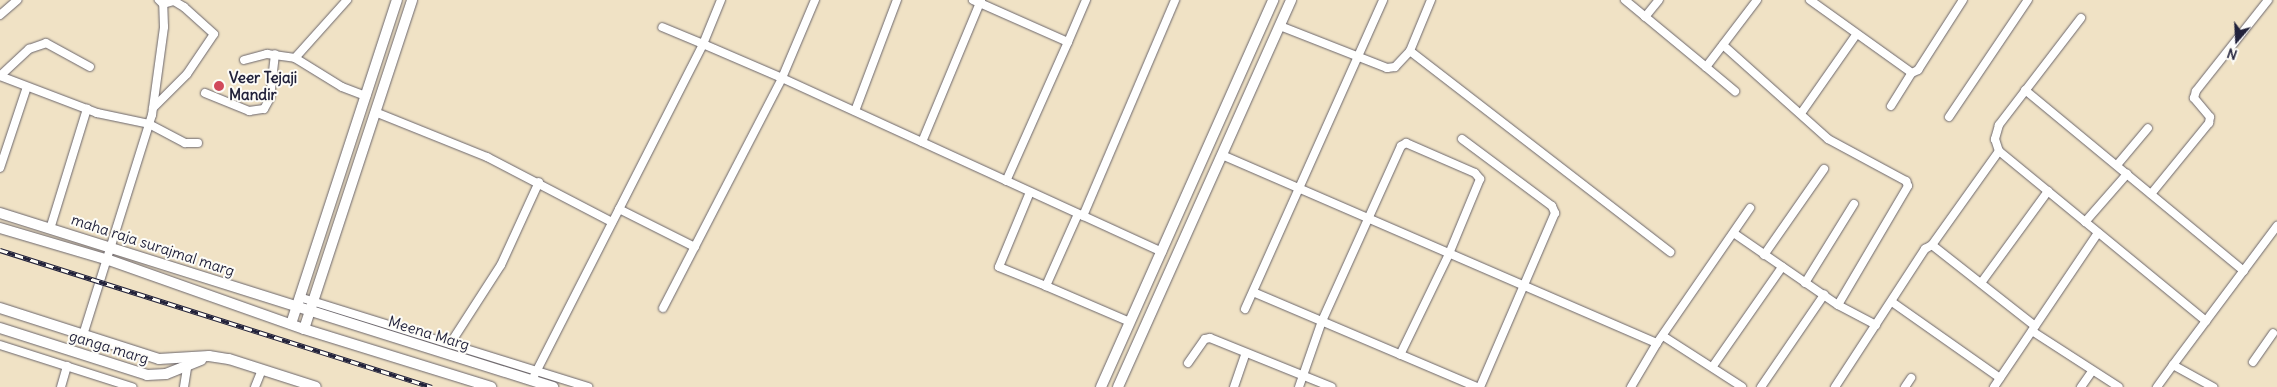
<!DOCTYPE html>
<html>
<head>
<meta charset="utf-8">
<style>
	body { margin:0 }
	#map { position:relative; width:2277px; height:387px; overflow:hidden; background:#f0e2c5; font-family:Delius,sans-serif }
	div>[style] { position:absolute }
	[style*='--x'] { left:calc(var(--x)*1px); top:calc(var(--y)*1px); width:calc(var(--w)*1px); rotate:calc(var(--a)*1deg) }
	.roads { filter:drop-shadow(0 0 1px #6a656b) drop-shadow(0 0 1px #6a656b) }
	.minor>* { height:8px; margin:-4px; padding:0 4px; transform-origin:4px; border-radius:4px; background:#fff }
	.tertiary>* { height:10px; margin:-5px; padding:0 5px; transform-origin:5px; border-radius:5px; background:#fff }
	.rail>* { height:4.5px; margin-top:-2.25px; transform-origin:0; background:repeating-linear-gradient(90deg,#fdfcf7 0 8px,#22223b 0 16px); box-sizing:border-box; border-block:1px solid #22223b }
	.dots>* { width:14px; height:14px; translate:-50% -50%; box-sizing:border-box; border:2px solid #fdfcf7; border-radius:50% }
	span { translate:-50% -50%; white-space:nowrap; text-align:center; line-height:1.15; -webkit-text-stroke:4px #fdfcf7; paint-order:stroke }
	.poi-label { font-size:15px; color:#22223b; font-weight:700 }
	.left { translate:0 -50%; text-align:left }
	.street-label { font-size:15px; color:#22223b }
	.north { position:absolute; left:2212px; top:15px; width:50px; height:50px; -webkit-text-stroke:4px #fdfcf7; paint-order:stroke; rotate:199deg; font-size:14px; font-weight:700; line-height:20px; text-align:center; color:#22223b }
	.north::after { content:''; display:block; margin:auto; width:18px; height:22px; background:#22223b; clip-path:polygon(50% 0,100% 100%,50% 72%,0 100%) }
</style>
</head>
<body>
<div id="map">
	<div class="roads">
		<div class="minor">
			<i style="--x:721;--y:0;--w:48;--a:112.2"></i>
			<i style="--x:703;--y:44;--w:86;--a:23.3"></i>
			<i style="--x:782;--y:78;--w:85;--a:-67.1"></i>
			<i style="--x:973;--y:0;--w:104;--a:23.9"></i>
			<i style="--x:1068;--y:42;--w:152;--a:114"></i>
			<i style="--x:1431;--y:0;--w:55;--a:112.4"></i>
			<i style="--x:1410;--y:51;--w:329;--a:37.7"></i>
			<i style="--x:1625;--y:0;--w:105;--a:39.6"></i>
			<i style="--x:1706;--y:67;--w:84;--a:-52.7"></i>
			<i style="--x:1810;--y:0;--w:125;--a:35.6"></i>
			<i style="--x:1912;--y:73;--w:7;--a:-27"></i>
			<i style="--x:1918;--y:70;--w:83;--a:-57.3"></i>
			<i style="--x:0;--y:15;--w:23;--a:-41"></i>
			<i style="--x:1645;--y:17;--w:22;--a:-51"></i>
			<i style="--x:2081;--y:18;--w:135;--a:127.5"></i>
			<i style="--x:1999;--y:125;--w:15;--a:106"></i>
			<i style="--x:1995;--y:139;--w:13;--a:72"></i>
			<i style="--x:1999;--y:151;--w:268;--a:39.4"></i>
			<i style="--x:1280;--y:26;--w:115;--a:21.4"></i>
			<i style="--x:1387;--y:68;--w:8;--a:-7"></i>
			<i style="--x:1395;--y:67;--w:22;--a:-47"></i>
			<i style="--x:1068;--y:42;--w:46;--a:-66.8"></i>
			<i style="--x:1723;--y:45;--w:141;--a:41.8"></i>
			<i style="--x:1828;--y:139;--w:89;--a:28.3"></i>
			<i style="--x:1906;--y:181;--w:5;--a:68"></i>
			<i style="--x:1908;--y:186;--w:138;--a:120.5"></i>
			<i style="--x:295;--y:58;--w:78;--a:-48.1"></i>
			<i style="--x:244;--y:60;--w:24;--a:-15"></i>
			<i style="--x:267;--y:54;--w:28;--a:8"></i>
			<i style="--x:295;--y:58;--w:55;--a:31.7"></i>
			<i style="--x:342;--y:87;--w:26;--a:21"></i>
			<i style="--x:1706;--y:67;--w:38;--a:40"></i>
			<i style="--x:0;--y:76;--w:104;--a:20.9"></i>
			<i style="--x:97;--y:113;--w:53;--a:11.9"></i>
			<i style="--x:149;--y:124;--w:41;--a:27.8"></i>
			<i style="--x:185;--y:143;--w:13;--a:0"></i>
			<i style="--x:0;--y:76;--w:40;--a:-43"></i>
			<i style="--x:29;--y:49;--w:18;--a:-19"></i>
			<i style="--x:46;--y:43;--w:50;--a:28.6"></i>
			<i style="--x:2025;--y:90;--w:284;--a:39.6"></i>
			<i style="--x:205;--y:93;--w:48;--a:22.2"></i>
			<i style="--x:249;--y:111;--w:15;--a:-8"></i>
			<i style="--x:264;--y:109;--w:13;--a:-61"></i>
			<i style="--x:270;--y:98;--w:44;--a:-83.5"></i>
			<i style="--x:1891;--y:106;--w:39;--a:-58"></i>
			<i style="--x:153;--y:108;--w:48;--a:-45"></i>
			<i style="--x:187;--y:74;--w:48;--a:-56"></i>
			<i style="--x:214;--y:34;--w:40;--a:-138"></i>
			<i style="--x:184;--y:7;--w:12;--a:-149"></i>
			<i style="--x:174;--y:1;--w:11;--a:165"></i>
			<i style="--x:855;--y:111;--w:119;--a:-69.3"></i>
			<i style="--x:375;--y:112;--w:121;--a:21.9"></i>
			<i style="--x:487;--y:157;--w:141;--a:27.5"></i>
			<i style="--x:1802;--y:112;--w:94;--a:-55"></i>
			<i style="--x:1949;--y:117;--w:141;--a:-56"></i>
			<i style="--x:1462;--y:139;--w:112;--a:36.7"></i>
			<i style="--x:1552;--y:206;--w:8;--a:67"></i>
			<i style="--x:1555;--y:213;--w:189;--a:113.3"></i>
			<i style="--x:922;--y:142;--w:154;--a:-67.4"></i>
			<i style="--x:1999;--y:151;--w:115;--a:125.5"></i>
			<i style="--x:1932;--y:245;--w:131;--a:38.2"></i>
			<i style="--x:1222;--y:155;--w:474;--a:23.4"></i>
			<i style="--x:2117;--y:165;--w:48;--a:-50"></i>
			<i style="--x:0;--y:168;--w:85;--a:-71.6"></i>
			<i style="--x:1030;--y:192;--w:81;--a:112.5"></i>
			<i style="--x:999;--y:267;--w:51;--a:22"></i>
			<i style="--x:2151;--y:194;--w:92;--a:-50.8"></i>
			<i style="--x:2209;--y:123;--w:6;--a:-81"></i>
			<i style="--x:2210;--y:117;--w:25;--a:-130"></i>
			<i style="--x:2194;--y:98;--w:7;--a:-74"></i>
			<i style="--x:2196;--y:91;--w:116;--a:-51.6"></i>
			<i style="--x:619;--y:209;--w:85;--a:26.6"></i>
			<i style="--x:1078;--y:214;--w:79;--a:114"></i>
			<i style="--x:1046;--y:286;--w:91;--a:23.2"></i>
			<i style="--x:1083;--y:216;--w:235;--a:-66.9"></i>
			<i style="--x:2085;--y:222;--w:64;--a:-48.8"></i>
			<i style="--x:50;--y:229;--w:126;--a:-72.9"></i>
			<i style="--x:1735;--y:234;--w:125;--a:34.6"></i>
			<i style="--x:1838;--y:305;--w:43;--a:27.8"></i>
			<i style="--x:1764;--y:255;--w:105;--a:-55.1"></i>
			<i style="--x:1805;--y:283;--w:93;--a:-58.2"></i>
			<i style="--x:1981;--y:283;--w:114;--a:-53.9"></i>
			<i style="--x:1253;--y:292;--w:243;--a:23"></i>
			<i style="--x:299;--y:297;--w:303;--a:17.3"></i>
			<i style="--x:1892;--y:302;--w:132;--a:35.1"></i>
			<i style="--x:663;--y:308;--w:259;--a:-62.6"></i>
			<i style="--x:782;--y:78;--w:418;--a:24.6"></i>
			<i style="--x:1245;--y:309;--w:338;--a:-65.9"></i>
			<i style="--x:2032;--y:331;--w:103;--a:32.8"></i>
			<i style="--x:83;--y:335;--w:231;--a:-72.6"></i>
			<i style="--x:152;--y:115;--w:89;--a:-82.2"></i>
			<i style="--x:164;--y:27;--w:23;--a:-92"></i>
			<i style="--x:163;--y:4;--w:6;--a:-135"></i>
			<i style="--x:1663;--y:336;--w:94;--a:32.8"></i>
			<i style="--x:450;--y:344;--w:94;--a:-57.2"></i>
			<i style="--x:501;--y:265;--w:91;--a:-65.4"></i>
			<i style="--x:0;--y:345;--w:139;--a:17.7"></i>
			<i style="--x:2253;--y:362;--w:35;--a:-55"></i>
			<i style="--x:1188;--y:363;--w:29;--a:-55"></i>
			<i style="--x:1205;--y:339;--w:5;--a:-11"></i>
			<i style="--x:1210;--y:338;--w:131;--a:22"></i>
			<i style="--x:2173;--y:365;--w:174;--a:-53.2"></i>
			<i style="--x:1713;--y:366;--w:121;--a:-55.1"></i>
			<i style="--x:532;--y:380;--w:377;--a:-63"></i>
			<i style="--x:703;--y:44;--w:44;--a:-157.5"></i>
			<i style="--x:61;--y:387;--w:22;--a:-74"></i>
			<i style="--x:184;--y:387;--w:24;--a:-81"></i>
			<i style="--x:255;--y:387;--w:18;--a:-68"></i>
			<i style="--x:1234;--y:387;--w:36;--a:-71"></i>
			<i style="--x:1299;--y:387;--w:70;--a:-70.8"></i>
			<i style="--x:1322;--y:321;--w:192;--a:-65.7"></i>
			<i style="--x:1401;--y:146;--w:6;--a:-31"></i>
			<i style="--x:1406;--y:143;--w:75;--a:23.5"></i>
			<i style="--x:1475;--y:173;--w:8;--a:50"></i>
			<i style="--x:1480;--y:179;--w:81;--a:112.5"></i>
			<i style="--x:1449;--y:254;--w:112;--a:115.9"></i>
			<i style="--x:1631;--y:387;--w:51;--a:-59.4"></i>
			<i style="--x:1657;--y:343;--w:164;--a:-55.4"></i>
			<i style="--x:1761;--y:387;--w:112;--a:-55.6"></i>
			<i style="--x:1835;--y:387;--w:165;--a:-56.9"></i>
			<i style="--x:1925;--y:249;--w:8;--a:-30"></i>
			<i style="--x:1905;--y:387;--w:11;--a:-56"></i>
			<i style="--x:1994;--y:387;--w:186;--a:-56"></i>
			<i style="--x:2081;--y:387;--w:19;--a:-55"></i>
			<i style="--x:2157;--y:387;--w:27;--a:-54"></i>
			<i style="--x:2173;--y:365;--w:46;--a:28.8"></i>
		</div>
		<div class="tertiary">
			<i style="--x:0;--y:213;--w:580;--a:17.47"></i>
			<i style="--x:0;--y:228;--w:114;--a:16.4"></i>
			<i style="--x:109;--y:260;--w:207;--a:19.5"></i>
			<i style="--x:304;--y:329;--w:196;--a:17.2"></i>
			<i style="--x:0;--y:308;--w:167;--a:17.8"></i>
			<i style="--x:159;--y:359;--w:50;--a:-3.4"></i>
			<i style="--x:209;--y:356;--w:20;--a:9"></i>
			<i style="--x:229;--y:359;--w:91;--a:17.8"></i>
			<i style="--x:291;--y:324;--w:341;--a:-71.9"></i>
			<i style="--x:0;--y:328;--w:154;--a:17.7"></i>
			<i style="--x:147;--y:375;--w:19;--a:-3"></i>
			<i style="--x:166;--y:374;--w:38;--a:-22"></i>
			<i style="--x:304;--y:329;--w:346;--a:-71.8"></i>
			<i style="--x:1101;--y:387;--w:424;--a:-66"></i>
			<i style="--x:1118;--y:387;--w:424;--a:-65.9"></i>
		</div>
	</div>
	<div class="rail">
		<i style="--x:0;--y:250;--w:453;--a:17.6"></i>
	</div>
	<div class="dots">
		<i style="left:219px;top:86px;background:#d1495b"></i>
	</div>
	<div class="poi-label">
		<span class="left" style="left:229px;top:86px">Veer Tejaji<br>Mandir</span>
	</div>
	<div class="street-label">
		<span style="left:153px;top:245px;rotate:18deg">maha raja surajmal marg</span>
		<span style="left:429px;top:333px;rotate:17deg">Meena Marg</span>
		<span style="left:109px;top:347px;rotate:17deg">ganga marg</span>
	</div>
	<div class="north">N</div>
</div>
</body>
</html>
